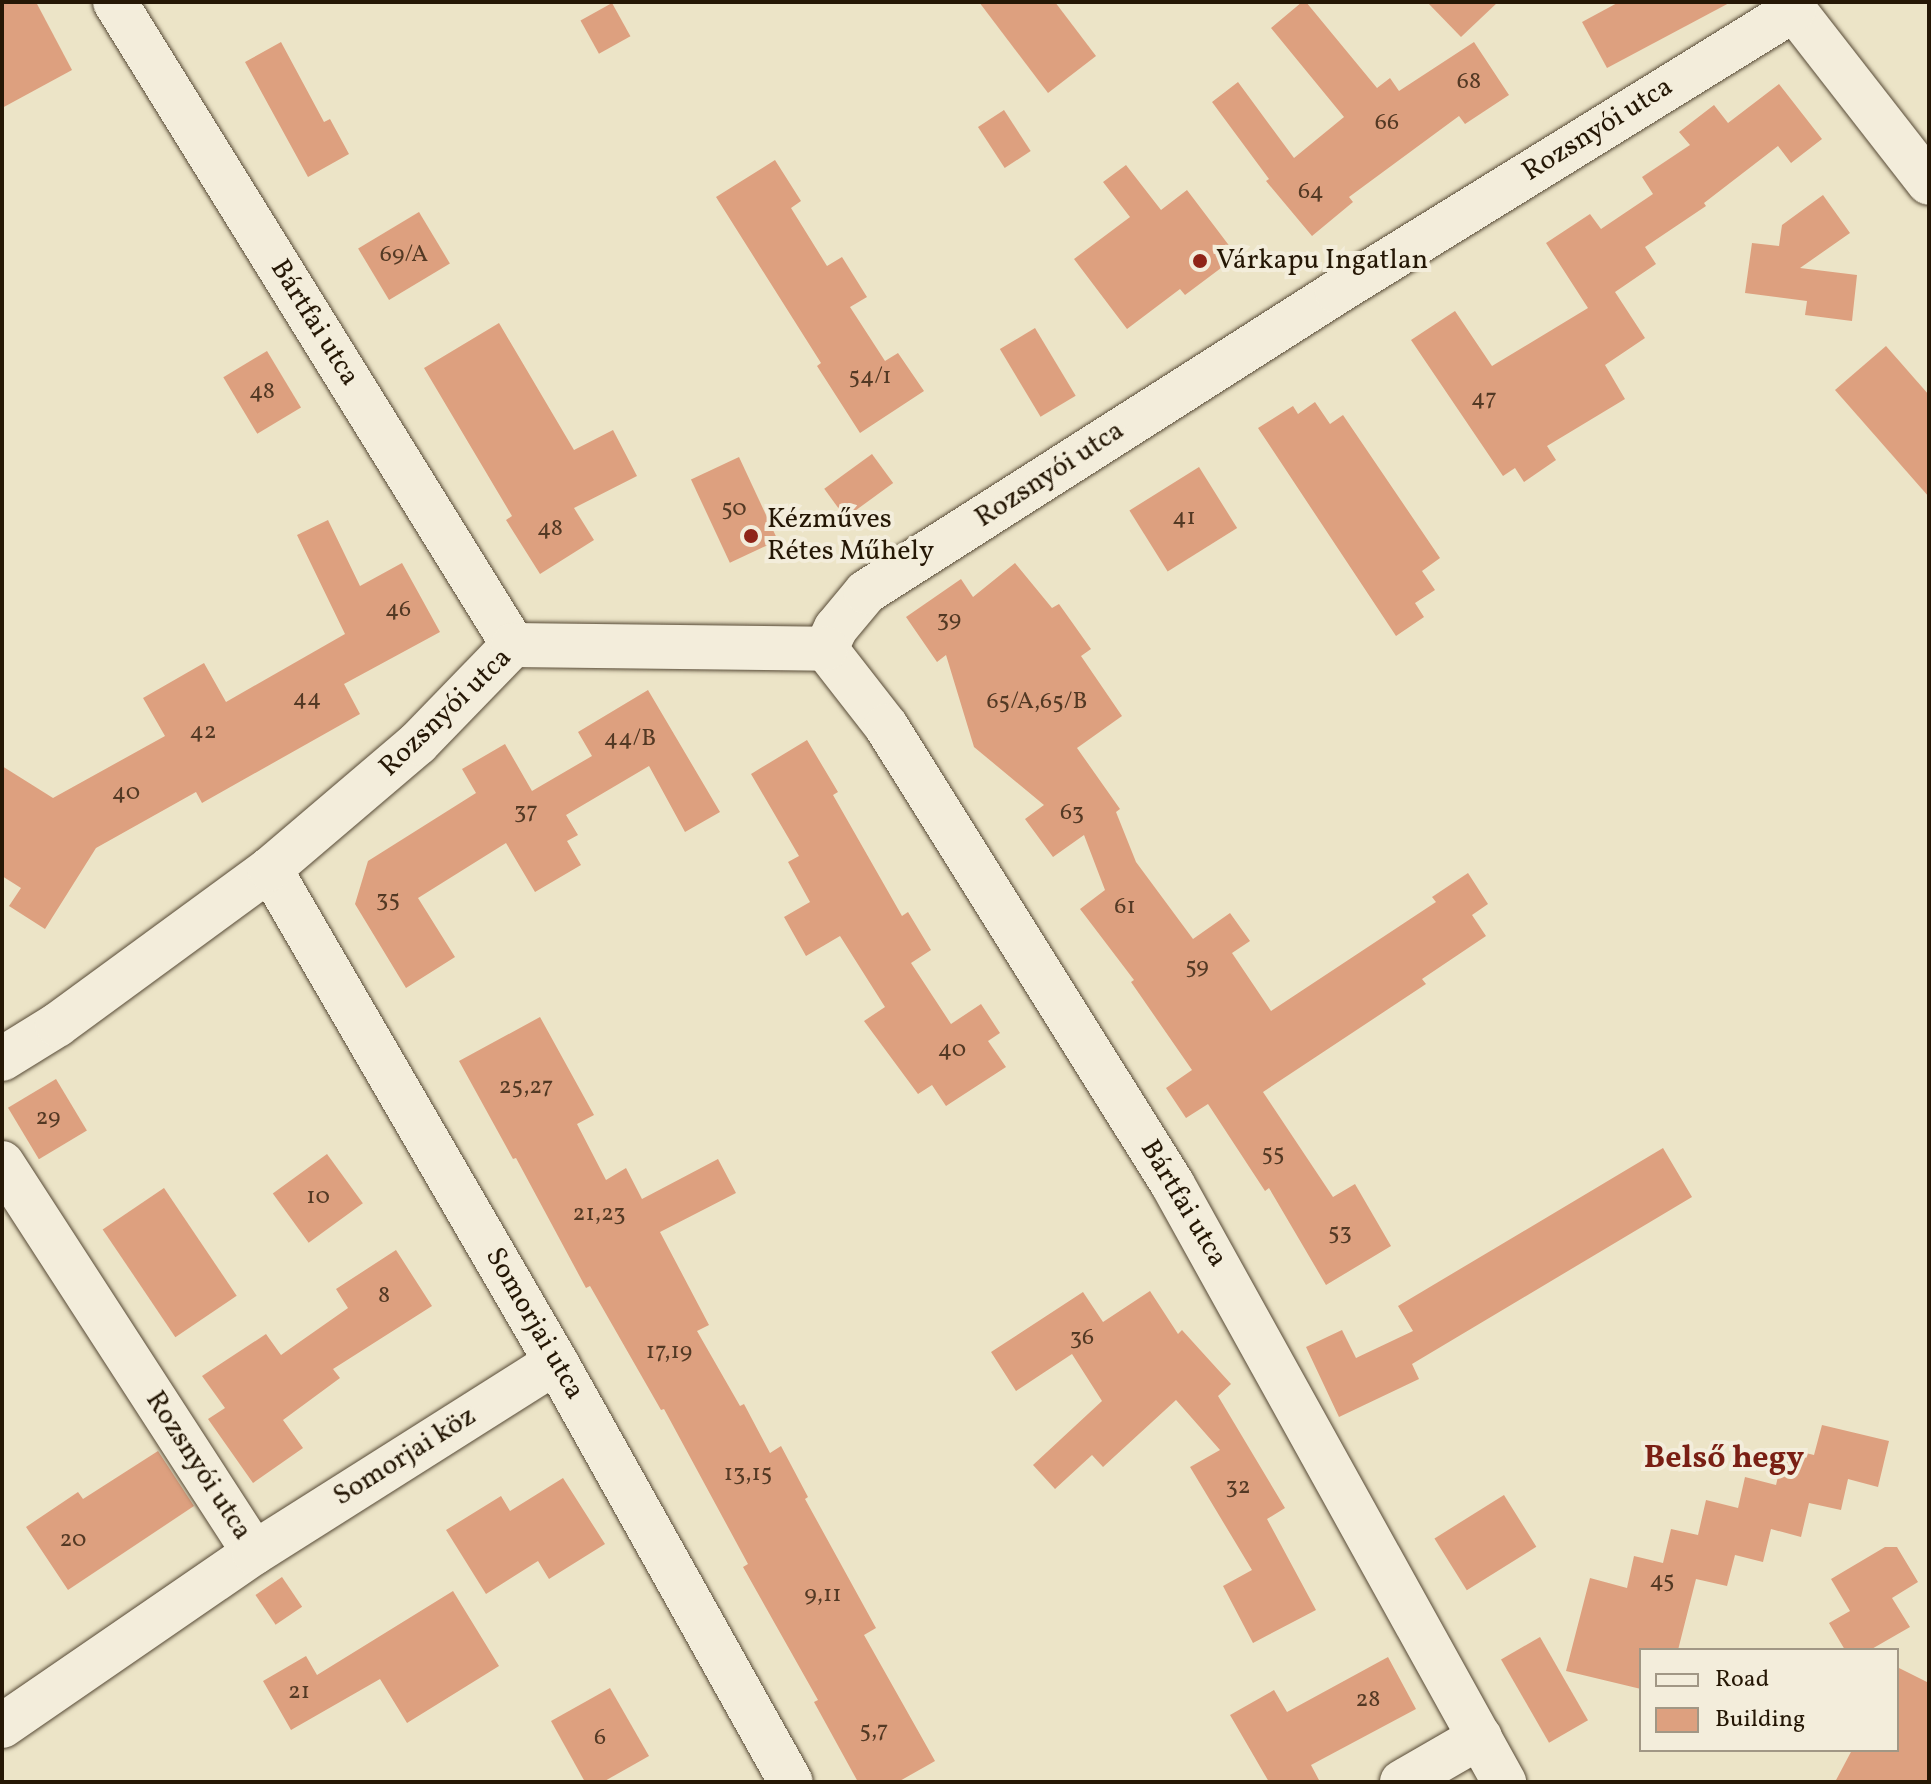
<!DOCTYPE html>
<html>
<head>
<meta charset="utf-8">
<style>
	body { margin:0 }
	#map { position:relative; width:1931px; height:1784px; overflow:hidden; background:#ece4c7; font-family:Vollkorn,serif }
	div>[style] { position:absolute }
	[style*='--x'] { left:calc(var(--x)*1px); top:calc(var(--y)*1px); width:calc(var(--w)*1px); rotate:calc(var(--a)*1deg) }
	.building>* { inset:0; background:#dda07f; transform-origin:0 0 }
	.roads { filter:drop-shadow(0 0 2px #574a36) drop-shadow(0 0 2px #574a36) }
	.minor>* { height:44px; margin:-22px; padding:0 22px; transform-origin:22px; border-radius:22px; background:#f3eddb }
	.dots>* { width:22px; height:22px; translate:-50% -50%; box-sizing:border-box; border:4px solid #f3eddb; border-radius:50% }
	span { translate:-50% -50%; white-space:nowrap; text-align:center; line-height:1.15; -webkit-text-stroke:8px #f3eddb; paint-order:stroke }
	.number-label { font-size:24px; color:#533924 }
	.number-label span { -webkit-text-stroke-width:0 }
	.street-label { font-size:28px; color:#251705 }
	.poi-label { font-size:28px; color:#251705 }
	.left { translate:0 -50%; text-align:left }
	.quarter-label { font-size:32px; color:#7a1f14; font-weight:700 }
	.frame { position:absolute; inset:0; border:4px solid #251705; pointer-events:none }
	.legend { position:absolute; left:1639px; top:1648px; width:260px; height:104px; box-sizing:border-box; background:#f3eddb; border:2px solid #a19785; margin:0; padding:10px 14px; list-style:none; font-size:24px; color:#251705 }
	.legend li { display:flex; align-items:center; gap:16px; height:40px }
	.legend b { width:40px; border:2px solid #a19785 }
</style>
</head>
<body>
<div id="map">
	<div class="building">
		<i style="clip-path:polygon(2px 2px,36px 2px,72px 70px,2px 108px)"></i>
		<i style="clip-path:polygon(979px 2px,1055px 2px,1096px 56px,1048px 93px)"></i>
		<i style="clip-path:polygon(1302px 2px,1306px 2px,1377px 88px,1390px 78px,1399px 91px,1474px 42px,1509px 95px,1465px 124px,1459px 116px,1349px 197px,1353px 202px,1312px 236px,1266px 181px,1269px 179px,1212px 102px,1238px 82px,1294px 158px,1344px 117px,1271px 28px)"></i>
		<i style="clip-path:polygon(1427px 2px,1498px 2px,1461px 37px)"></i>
		<i style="clip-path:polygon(1619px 2px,1731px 2px,1607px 68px,1582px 22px)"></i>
		<i style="left:612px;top:3px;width:38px;height:36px;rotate:61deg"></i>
		<i style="clip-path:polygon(281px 42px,324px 122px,330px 119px,349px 154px,308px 177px,245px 62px)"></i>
		<i style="clip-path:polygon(1779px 84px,1822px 139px,1791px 163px,1778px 146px,1704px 203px,1706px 206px,1645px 247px,1656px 264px,1615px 292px,1645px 338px,1605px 365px,1625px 399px,1547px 446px,1556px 460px,1524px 482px,1515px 468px,1503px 476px,1411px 340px,1455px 311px,1492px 366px,1588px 308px,1546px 243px,1590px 214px,1601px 229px,1653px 194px,1642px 177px,1690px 145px,1679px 132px,1714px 105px,1728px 123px)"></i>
		<i style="left:1004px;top:110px;width:49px;height:31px;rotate:57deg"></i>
		<i style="clip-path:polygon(775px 160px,801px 201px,791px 208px,827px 266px,842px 257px,867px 297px,850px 307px,885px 361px,898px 353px,924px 391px,860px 433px,817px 366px,821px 363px,716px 197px)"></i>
		<i style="clip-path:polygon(1126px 165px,1161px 210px,1187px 190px,1237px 256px,1185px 295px,1180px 289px,1127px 329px,1074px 259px,1130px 217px,1103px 182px)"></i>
		<i style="clip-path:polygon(1823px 195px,1850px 233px,1800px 268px,1857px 275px,1852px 321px,1805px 315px,1807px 301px,1745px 293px,1752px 243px,1779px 246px,1782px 225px)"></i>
		<i style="left:419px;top:212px;width:60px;height:71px;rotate:59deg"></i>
		<i style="clip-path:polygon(499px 323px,574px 450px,613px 430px,637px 476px,574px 508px,594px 540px,540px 574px,506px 520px,512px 516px,424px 368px)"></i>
		<i style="left:1035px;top:328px;width:79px;height:41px;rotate:59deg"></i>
		<i style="clip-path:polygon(1886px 346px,1929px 395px,1929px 497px,1835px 390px)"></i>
		<i style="left:267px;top:351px;width:66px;height:51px;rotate:59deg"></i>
		<i style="clip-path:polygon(1315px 402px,1330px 424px,1343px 415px,1440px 558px,1422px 571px,1435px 590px,1415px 603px,1424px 617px,1396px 636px,1258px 428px,1293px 406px,1298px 414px)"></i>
		<i style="left:872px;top:454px;width:36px;height:59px;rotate:54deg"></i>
		<i style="left:739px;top:457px;width:92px;height:53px;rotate:65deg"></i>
		<i style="left:1199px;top:467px;width:72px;height:82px;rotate:58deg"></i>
		<i style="clip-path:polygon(328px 520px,360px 586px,402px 563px,440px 632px,344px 684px,360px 714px,202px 803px,196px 792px,96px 848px,45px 929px,9px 906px,21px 888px,2px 876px,2px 766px,53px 798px,165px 736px,143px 698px,204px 663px,226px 702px,345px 634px,297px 535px)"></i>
		<i style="clip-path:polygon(1015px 563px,1052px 608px,1059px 604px,1091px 649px,1081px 656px,1122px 716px,1077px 748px,1120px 809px,1116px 812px,1136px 862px,1193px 939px,1230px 913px,1250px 941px,1232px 953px,1271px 1011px,1436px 902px,1432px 897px,1468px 873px,1488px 904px,1472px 915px,1486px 936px,1422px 979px,1426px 984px,1263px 1092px,1333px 1197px,1355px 1184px,1391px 1246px,1326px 1285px,1269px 1188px,1265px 1191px,1208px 1104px,1186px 1118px,1166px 1088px,1192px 1070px,1131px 982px,1134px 980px,1080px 909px,1105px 890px,1084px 835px,1053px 857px,1025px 819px,1044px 805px,974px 747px,946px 655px,937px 662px,906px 617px,961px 579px,973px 597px)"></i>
		<i style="clip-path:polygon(648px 690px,720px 812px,685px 832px,649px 766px,566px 815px,578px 835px,567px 841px,581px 865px,535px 892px,506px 843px,418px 898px,455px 957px,406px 988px,355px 904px,368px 861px,476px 793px,462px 769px,505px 744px,532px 791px,592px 756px,578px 732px)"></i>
		<i style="clip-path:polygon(807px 740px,838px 792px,833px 795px,902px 916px,908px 912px,931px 950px,911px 963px,951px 1024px,981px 1004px,1000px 1033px,988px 1041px,1006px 1067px,946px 1106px,932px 1085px,918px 1094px,864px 1021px,885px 1007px,840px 936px,806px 956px,784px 917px,810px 902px,788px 862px,799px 856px,751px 774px)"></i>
		<i style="clip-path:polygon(540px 1017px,594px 1115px,577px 1124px,606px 1180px,626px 1168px,642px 1199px,718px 1159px,736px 1193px,660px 1232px,709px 1325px,697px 1331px,740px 1406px,744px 1404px,770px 1453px,781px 1446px,808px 1497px,805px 1499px,876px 1628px,864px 1635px,935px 1761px,898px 1782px,858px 1782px,814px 1702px,818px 1700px,743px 1567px,748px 1564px,664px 1409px,661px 1410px,590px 1286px,586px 1288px,516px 1158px,513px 1159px,459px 1061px)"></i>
		<i style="left:56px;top:1079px;width:60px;height:56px;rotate:59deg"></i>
		<i style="clip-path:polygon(1663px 1148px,1692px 1197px,1412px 1364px,1419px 1379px,1339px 1417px,1306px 1347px,1342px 1330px,1356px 1358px,1413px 1331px,1398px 1306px)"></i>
		<i style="left:327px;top:1154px;width:61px;height:67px;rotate:54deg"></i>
		<i style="left:164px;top:1188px;width:130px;height:74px;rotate:56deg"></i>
		<i style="clip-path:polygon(396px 1250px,432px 1306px,333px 1369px,340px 1378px,283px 1420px,303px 1448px,253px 1483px,208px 1419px,225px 1408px,202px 1376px,266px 1334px,281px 1355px,348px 1308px,336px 1289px)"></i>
		<i style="clip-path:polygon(1150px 1291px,1178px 1334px,1182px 1330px,1231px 1384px,1218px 1396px,1285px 1508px,1267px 1519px,1316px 1610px,1253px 1643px,1223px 1586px,1252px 1570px,1190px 1467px,1220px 1450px,1176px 1400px,1103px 1467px,1092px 1455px,1055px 1489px,1033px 1465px,1102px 1401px,1072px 1354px,1016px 1391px,991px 1352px,1083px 1292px,1103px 1322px)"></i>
		<i style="clip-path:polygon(1822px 1425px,1889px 1441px,1878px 1487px,1848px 1479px,1841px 1510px,1809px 1503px,1801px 1537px,1771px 1529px,1763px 1562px,1735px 1555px,1727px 1586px,1696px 1579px,1678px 1650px,1641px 1650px,1641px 1689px,1566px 1671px,1590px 1578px,1627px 1588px,1634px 1556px,1663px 1563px,1671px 1529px,1698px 1535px,1706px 1500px,1738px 1508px,1745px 1477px,1776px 1485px,1785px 1448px,1814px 1455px)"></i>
		<i style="clip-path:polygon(158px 1451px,194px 1506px,68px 1590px,26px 1527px,78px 1492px,83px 1499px)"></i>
		<i style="clip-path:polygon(563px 1478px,605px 1544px,549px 1579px,538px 1561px,486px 1594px,446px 1530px,501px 1496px,510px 1511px)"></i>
		<i style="left:1504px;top:1495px;width:61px;height:82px;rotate:58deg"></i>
		<i style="clip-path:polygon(1885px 1547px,1897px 1547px,1918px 1582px,1892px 1598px,1910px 1627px,1870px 1650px,1845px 1650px,1829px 1623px,1850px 1611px,1831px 1579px)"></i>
		<i style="left:282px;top:1577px;width:36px;height:32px;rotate:56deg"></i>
		<i style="clip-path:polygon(453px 1591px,499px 1666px,407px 1723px,380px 1679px,291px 1730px,263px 1681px,306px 1656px,317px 1675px)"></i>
		<i style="left:1540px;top:1637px;width:96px;height:45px;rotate:60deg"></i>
		<i style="clip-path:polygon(1388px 1657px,1416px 1709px,1311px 1765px,1320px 1782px,1269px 1782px,1230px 1715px,1274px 1690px,1287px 1712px)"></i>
		<i style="clip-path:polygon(1897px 1667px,1929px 1683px,1929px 1782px,1835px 1782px,1852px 1750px,1897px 1750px)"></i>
		<i style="clip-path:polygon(610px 1688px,649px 1756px,603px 1782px,585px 1782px,551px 1721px)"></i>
	</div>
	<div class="roads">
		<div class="minor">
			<i style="--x:115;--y:2;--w:756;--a:58.24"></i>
			<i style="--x:1788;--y:2;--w:229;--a:52.1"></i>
			<i style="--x:826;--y:649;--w:98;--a:52.1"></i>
			<i style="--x:886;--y:726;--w:541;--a:57.98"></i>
			<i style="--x:1173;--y:1185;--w:683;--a:60.99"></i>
			<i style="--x:826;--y:649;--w:23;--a:-65"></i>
			<i style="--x:836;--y:628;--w:47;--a:-50.2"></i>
			<i style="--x:866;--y:592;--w:558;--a:-32.49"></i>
			<i style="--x:1337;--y:292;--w:537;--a:-31.68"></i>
			<i style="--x:270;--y:869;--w:570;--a:59.88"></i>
			<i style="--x:556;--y:1362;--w:481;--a:60.8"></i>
			<i style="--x:2;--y:1059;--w:65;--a:-31.7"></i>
			<i style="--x:57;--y:1025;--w:264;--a:-36.2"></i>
			<i style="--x:270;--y:869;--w:194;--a:-40.4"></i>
			<i style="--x:418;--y:743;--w:136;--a:-45.9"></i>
			<i style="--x:513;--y:645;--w:313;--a:0.7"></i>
			<i style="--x:2;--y:1163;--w:464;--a:57.1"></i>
			<i style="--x:2;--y:1726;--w:306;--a:-34.5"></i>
			<i style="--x:254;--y:1553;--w:357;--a:-32.3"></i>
			<i style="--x:1402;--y:1782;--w:90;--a:-30"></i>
		</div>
	</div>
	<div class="dots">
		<i style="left:1200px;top:261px;background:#8f2418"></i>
		<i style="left:751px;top:536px;background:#8f2418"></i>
	</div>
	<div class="number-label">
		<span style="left:1469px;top:83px">68</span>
		<span style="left:1387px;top:124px">66</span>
		<span style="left:1311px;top:193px">64</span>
		<span style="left:404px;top:256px">69/A</span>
		<span style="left:870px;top:378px">54/1</span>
		<span style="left:262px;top:393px">48</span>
		<span style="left:1484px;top:400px">47</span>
		<span style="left:734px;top:510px">50</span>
		<span style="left:1184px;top:519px">41</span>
		<span style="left:550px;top:530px">48</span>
		<span style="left:398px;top:611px">46</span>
		<span style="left:949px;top:621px">39</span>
		<span style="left:307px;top:700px">44</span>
		<span style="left:1037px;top:703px">65/A,65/B</span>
		<span style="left:203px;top:733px">42</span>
		<span style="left:630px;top:740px">44/B</span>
		<span style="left:126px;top:794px">40</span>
		<span style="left:526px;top:813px">37</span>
		<span style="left:1072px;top:814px">63</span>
		<span style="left:388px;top:901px">35</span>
		<span style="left:1125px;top:908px">61</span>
		<span style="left:1197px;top:968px">59</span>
		<span style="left:952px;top:1051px">40</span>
		<span style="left:526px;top:1088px">25,27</span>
		<span style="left:48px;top:1119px">29</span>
		<span style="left:1273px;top:1155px">55</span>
		<span style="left:318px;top:1198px">10</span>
		<span style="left:599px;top:1215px">21,23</span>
		<span style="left:1340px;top:1234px">53</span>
		<span style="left:384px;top:1297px">8</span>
		<span style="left:1082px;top:1339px">36</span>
		<span style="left:669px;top:1353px">17,19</span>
		<span style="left:748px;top:1475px">13,15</span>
		<span style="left:1238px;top:1488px">32</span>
		<span style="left:73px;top:1541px">20</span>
		<span style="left:1662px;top:1582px">45</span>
		<span style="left:823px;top:1596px">9,11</span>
		<span style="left:299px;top:1693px">21</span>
		<span style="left:1368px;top:1701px">28</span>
		<span style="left:874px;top:1732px">5,7</span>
		<span style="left:600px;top:1739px">6</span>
	</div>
	<div class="street-label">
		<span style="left:1598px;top:130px;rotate:-32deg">Rozsnyói utca</span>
		<span style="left:314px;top:323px;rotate:58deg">Bártfai utca</span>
		<span style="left:1050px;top:475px;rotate:-33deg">Rozsnyói utca</span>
		<span style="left:446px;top:713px;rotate:-44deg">Rozsnyói utca</span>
		<span style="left:1183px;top:1204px;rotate:59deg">Bártfai utca</span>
		<span style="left:534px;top:1324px;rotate:60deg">Somorjai utca</span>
		<span style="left:405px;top:1457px;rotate:-32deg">Somorjai köz</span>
		<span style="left:198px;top:1466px;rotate:57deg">Rozsnyói utca</span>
	</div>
	<div class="poi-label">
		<span class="left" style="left:1216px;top:261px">Várkapu Ingatlan</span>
		<span class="left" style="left:767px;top:536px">Kézműves<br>Rétes Műhely</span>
	</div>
	<div class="quarter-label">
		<span style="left:1724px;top:1459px">Belső hegy</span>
	</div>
	<div class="frame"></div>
	<ul class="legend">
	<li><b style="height:10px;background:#f3eddb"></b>Road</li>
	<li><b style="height:22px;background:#dda07f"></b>Building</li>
	</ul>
</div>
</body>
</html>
